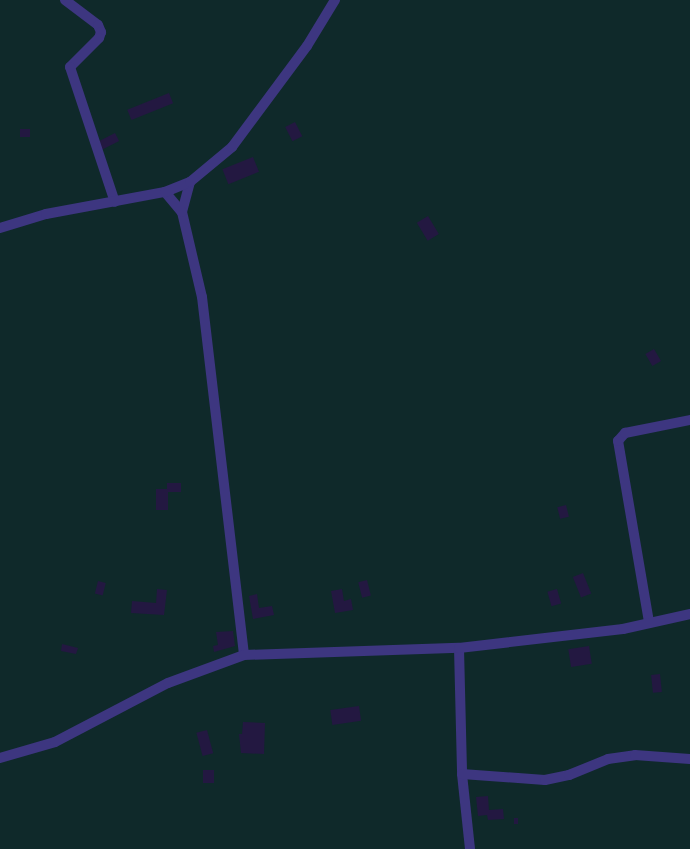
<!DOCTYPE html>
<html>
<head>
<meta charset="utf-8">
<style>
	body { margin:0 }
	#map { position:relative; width:690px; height:849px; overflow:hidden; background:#110c20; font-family:"IBM Plex Sans",sans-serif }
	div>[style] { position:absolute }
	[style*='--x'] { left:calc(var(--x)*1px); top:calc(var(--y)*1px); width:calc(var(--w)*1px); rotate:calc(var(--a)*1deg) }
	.green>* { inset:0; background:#0f292a; transform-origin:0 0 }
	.building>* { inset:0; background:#231841; transform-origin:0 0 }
	.minor>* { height:10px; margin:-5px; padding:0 5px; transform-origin:5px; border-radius:5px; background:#3d3680 }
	span { translate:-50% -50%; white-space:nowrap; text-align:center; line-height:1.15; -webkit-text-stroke:4.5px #110c20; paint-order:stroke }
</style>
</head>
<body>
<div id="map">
	<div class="green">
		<i style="left:0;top:0;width:690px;height:849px"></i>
	</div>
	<div class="building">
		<i style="left:169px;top:93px;width:11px;height:45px;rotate:68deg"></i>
		<i style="left:295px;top:122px;width:16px;height:11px;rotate:63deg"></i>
		<i style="left:20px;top:129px;width:10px;height:8px"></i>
		<i style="left:115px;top:133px;width:9px;height:21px;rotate:63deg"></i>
		<i style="left:253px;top:157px;width:16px;height:33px;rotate:68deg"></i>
		<i style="left:428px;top:216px;width:21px;height:13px;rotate:59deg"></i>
		<i style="left:654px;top:349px;width:14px;height:10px;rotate:60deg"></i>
		<i style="clip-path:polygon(167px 483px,181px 483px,181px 492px,168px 492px,168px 510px,156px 510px,156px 489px,167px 489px)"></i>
		<i style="left:566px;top:505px;width:12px;height:9px;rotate:76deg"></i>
		<i style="left:583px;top:573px;width:22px;height:11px;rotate:68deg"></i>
		<i style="left:367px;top:580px;width:16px;height:9px;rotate:76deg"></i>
		<i style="left:98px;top:581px;width:8px;height:13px;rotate:14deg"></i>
		<i style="clip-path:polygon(157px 589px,167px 590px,164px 615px,131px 613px,132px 601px,156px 603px)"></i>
		<i style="clip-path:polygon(342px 589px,344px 601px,351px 599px,353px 610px,335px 613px,331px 591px)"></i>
		<i style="left:557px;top:589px;width:15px;height:10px;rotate:74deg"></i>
		<i style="clip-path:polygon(257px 594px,259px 608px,272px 606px,274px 615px,253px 619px,249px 596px)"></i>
		<i style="clip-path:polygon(233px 631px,235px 646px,214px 652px,213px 646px,218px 645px,216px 632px)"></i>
		<i style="clip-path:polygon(62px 644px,78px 648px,76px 654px,61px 651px)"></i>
		<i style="left:589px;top:646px;width:18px;height:21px;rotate:81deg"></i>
		<i style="left:660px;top:674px;width:18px;height:9px;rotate:84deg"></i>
		<i style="left:359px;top:706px;width:15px;height:29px;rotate:82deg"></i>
		<i style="clip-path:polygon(243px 722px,265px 723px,264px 754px,241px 753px,239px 734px,242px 734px)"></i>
		<i style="left:207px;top:730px;width:24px;height:11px;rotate:75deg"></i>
		<i style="left:203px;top:770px;width:11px;height:13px"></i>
		<i style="clip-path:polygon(488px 796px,489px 810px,503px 809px,504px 819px,488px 820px,487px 815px,478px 816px,476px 797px)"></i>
		<i style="left:514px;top:818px;width:4px;height:6px"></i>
	</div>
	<div class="minor">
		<i style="--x:65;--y:0;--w:41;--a:37.1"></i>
		<i style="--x:98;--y:25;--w:8;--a:67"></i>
		<i style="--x:101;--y:32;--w:6;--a:108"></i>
		<i style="--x:99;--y:38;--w:41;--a:135"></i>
		<i style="--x:70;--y:67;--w:142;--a:71.6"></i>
		<i style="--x:190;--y:182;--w:31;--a:105"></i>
		<i style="--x:182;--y:212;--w:87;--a:76.8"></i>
		<i style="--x:202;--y:297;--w:360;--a:83.3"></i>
		<i style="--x:165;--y:192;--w:26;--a:50"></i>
		<i style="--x:0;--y:228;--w:48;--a:-16.9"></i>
		<i style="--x:46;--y:214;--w:121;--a:-10.5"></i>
		<i style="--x:165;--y:192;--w:27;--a:-22"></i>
		<i style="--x:190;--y:182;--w:55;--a:-39.8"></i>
		<i style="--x:232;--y:147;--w:126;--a:-53.4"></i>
		<i style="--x:307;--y:46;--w:54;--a:-58.7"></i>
		<i style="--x:649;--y:622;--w:184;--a:-99.7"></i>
		<i style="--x:618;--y:441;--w:11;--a:-49"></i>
		<i style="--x:625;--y:433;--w:66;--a:-11.3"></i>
		<i style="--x:459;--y:648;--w:126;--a:88.6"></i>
		<i style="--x:462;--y:774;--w:75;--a:83.9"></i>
		<i style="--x:0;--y:758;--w:57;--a:-16.2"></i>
		<i style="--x:55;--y:742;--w:127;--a:-27.6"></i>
		<i style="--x:168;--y:683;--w:81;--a:-20.2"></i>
		<i style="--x:244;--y:655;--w:215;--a:-1.9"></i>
		<i style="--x:459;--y:648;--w:165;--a:-6.6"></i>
		<i style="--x:623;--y:629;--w:69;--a:-12.6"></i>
		<i style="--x:462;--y:774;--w:83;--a:4.1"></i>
		<i style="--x:545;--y:780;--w:25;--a:-12"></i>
		<i style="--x:569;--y:775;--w:42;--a:-22.3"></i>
		<i style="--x:608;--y:759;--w:27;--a:-8"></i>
		<i style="--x:635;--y:755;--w:55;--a:4.2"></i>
	</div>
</div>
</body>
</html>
